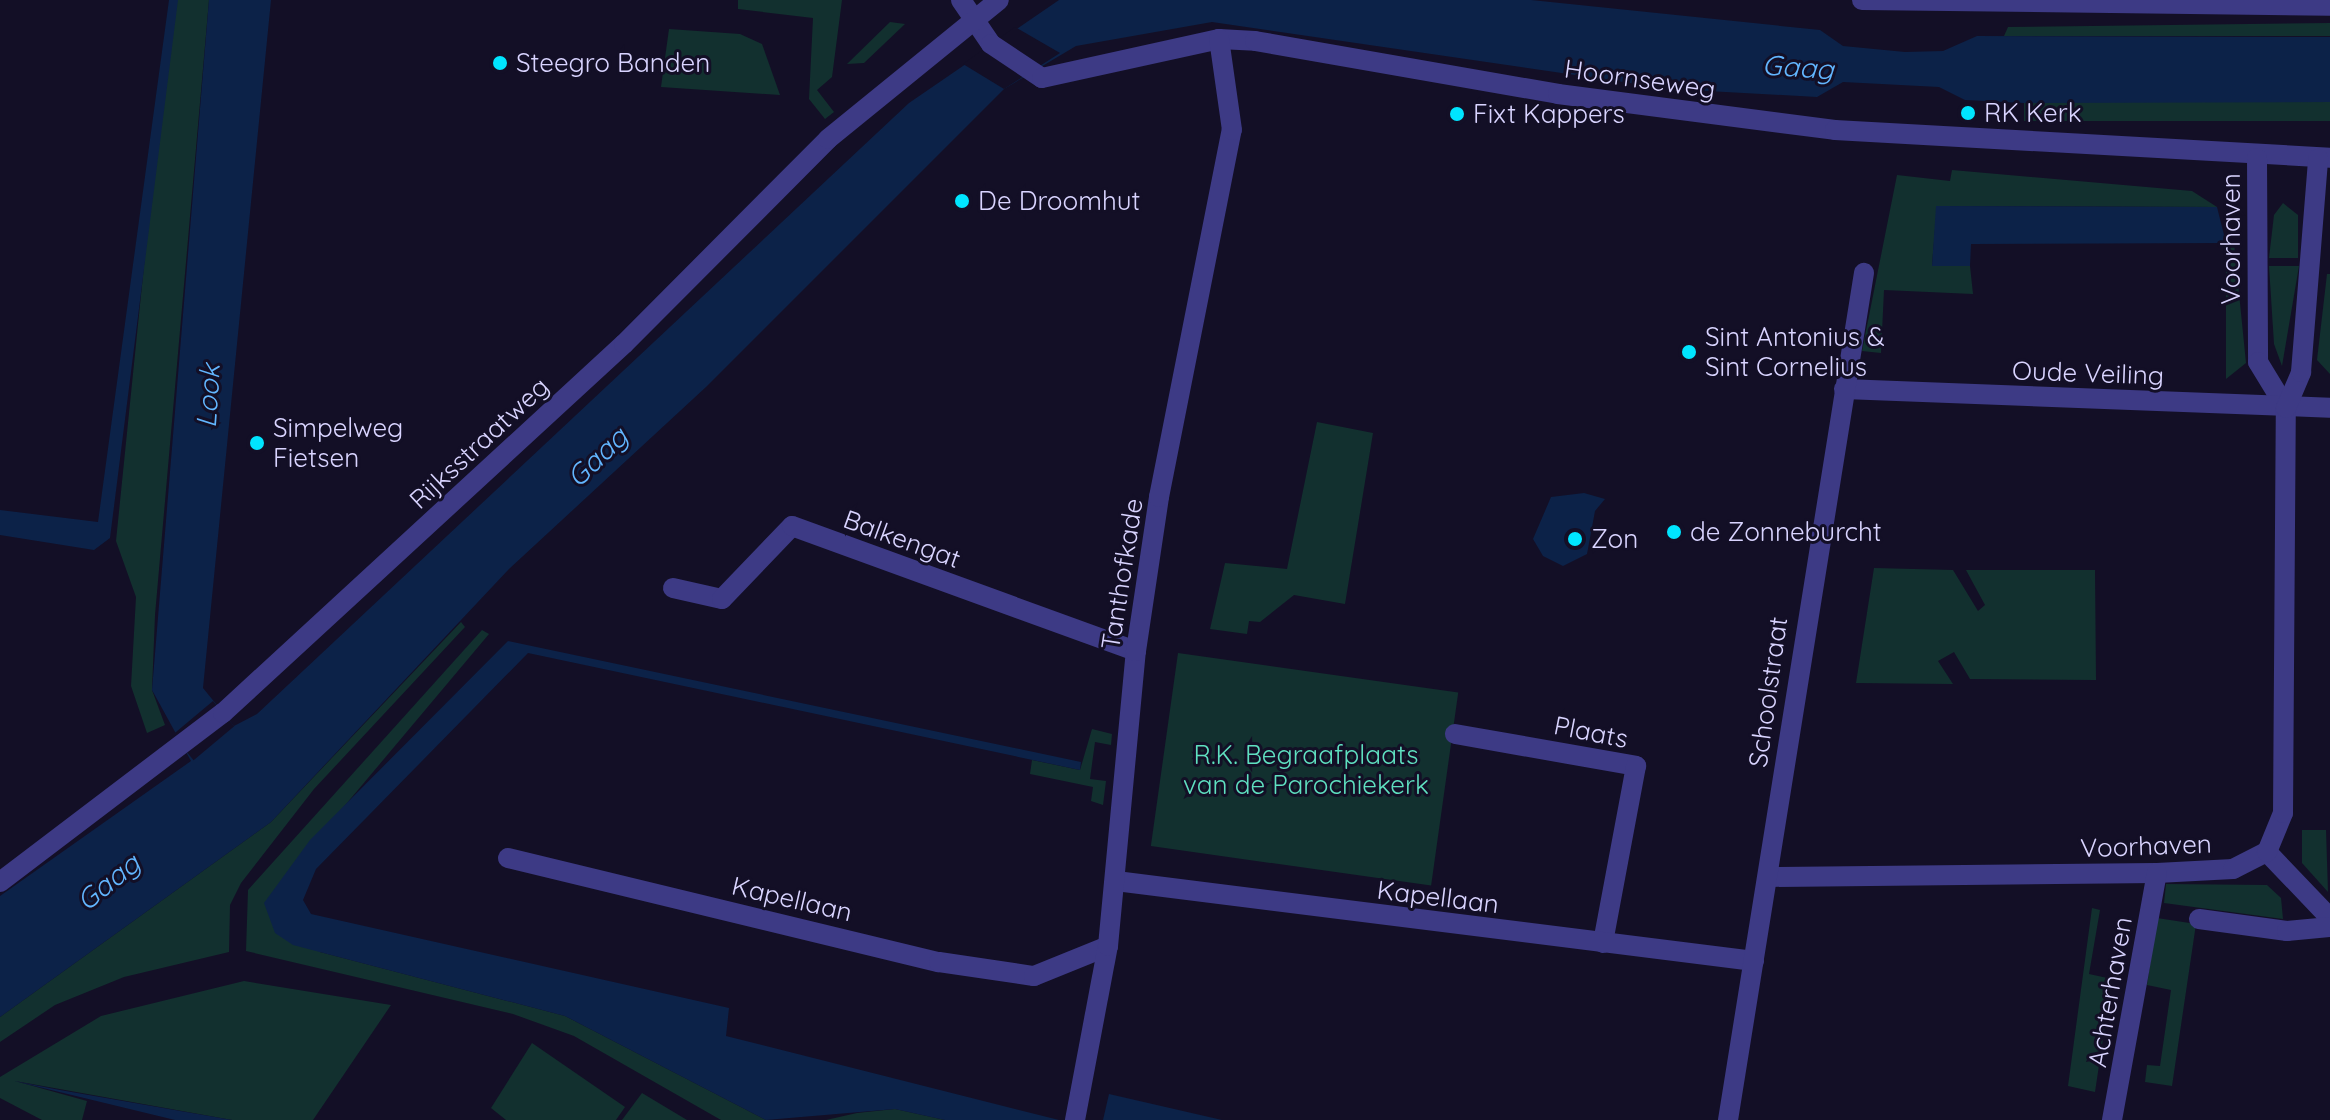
<!DOCTYPE html>
<html>
<head>
<meta charset="utf-8">
<style>
	body { margin:0 }
	#map { position:relative; width:2330px; height:1120px; overflow:hidden; background:#130f26; font-family:Quicksand,sans-serif }
	div>[style] { position:absolute }
	[style*='--x'] { left:calc(var(--x)*1px); top:calc(var(--y)*1px); width:calc(var(--w)*1px); rotate:calc(var(--a)*1deg) }
	.green>* { inset:0; background:#12302f; transform-origin:0 0 }
	.water>* { inset:0; background:#0c2248 }
	.pier>* { inset:0; background:#130f26; transform-origin:0 0 }
	.minor>* { height:20px; margin:-10px; padding:0 10px; transform-origin:10px; border-radius:10px; background:#3d3a85 }
	.dots>* { width:22px; height:22px; translate:-50% -50%; box-sizing:border-box; border:4px solid #130f26; border-radius:50% }
	span { translate:-50% -50%; white-space:nowrap; text-align:center; line-height:1.15; -webkit-text-stroke:6px #130f26; paint-order:stroke }
	.poi-label { font-size:26px; color:#d9d4ff }
	.left { translate:0 -50%; text-align:left }
	.street-label { font-size:26px; color:#d9d4ff }
	.park-label { font-size:26px; color:#5fe0c0 }
	.water-label { font-size:28px; color:#62b6ff; font-style:italic }
</style>
</head>
<body>
<div id="map">
	<div class="green">
		<i style="clip-path:polygon(171px 0,209px 0,155px 615px,152px 690px,165px 725px,147px 733px,131px 686px,136px 597px,116px 541px)"></i>
		<i style="clip-path:polygon(738px 0,842px 0,832px 77px,817px 90px,834px 112px,825px 119px,809px 99px,813px 18px,738px 9px)"></i>
		<i style="clip-path:polygon(890px 22px,905px 24px,864px 63px,847px 64px)"></i>
		<i style="clip-path:polygon(2330px 23px,2330px 36px,2004px 36px,2008px 27px)"></i>
		<i style="clip-path:polygon(669px 29px,740px 34px,762px 44px,780px 95px,661px 87px)"></i>
		<i style="left:2330px;top:102px;width:19px;height:306px;rotate:90deg"></i>
		<i style="clip-path:polygon(1952px 170px,2192px 191px,2217px 207px,1937px 206px,1932px 265px,1970px 266px,1973px 294px,1884px 290px,1881px 353px,1862px 351px,1897px 175px,1950px 181px)"></i>
		<i style="clip-path:polygon(2283px 203px,2298px 215px,2298px 258px,2269px 258px,2274px 215px)"></i>
		<i style="clip-path:polygon(2226px 243px,2234px 243px,2246px 363px,2226px 379px)"></i>
		<i style="clip-path:polygon(2269px 266px,2299px 266px,2282px 366px,2274px 344px)"></i>
		<i style="clip-path:polygon(2327px 274px,2330px 274px,2330px 374px,2317px 360px)"></i>
		<i style="clip-path:polygon(1317px 422px,1373px 433px,1345px 604px,1294px 595px,1260px 622px,1249px 621px,1247px 634px,1210px 629px,1225px 563px,1287px 569px)"></i>
		<i style="clip-path:polygon(1874px 568px,1953px 570px,1978px 611px,1985px 605px,1966px 570px,2095px 570px,2096px 680px,1970px 679px,1954px 652px,1938px 661px,1953px 684px,1856px 683px)"></i>
		<i style="clip-path:polygon(461px 622px,465px 627px,314px 789px,241px 883px,230px 905px,229px 952px,124px 977px,55px 1005px,0 1042px,0 1017px,271px 822px)"></i>
		<i style="clip-path:polygon(482px 630px,489px 634px,289px 872px,320px 952px,565px 1016px,766px 1120px,721px 1120px,574px 1036px,513px 1014px,246px 951px,248px 890px)"></i>
		<i style="left:1178px;top:653px;width:283px;height:195px;rotate:8deg"></i>
		<i style="clip-path:polygon(1092px 729px,1112px 734px,1111px 745px,1095px 742px,1090px 779px,1106px 781px,1103px 805px,1091px 801px,1093px 787px,1030px 774px,1032px 760px,1080px 770px)"></i>
		<i style="clip-path:polygon(2302px 830px,2326px 830px,2328px 892px,2302px 863px)"></i>
		<i style="clip-path:polygon(2166px 884px,2267px 885px,2281px 898px,2283px 919px,2164px 903px)"></i>
		<i style="clip-path:polygon(2092px 908px,2100px 910px,2089px 974px,2112px 979px,2095px 1092px,2068px 1086px)"></i>
		<i style="clip-path:polygon(2157px 918px,2196px 924px,2172px 1086px,2145px 1082px,2147px 1065px,2160px 1066px,2171px 990px,2147px 985px)"></i>
		<i style="clip-path:polygon(244px 981px,391px 1005px,313px 1120px,232px 1120px,15px 1081px,87px 1101px,82px 1120px,42px 1120px,0 1098px,0 1077px,101px 1016px)"></i>
		<i style="clip-path:polygon(532px 1043px,625px 1107px,616px 1120px,506px 1120px,491px 1108px)"></i>
		<i style="clip-path:polygon(642px 1093px,687px 1120px,622px 1120px)"></i>
		<i style="clip-path:polygon(895px 1109px,945px 1120px,826px 1120px,857px 1113px)"></i>
	</div>
	<div class="water">
		<i style="clip-path:polygon(169px 0,178px 0,110px 538px,94px 550px,0 535px,0 510px,98px 522px)"></i>
		<i style="clip-path:polygon(209px 0,271px 0,203px 688px,234px 726px,257px 714px,909px 103px,1059px 0,1531px 0,1820px 30px,1843px 46px,1905px 52px,1943px 51px,1977px 36px,2330px 37px,2330px 102px,2024px 103px,1965px 100px,1939px 87px,1843px 82px,1817px 97px,1671px 89px,1212px 22px,1076px 46px,1004px 89px,706px 387px,509px 569px,271px 822px,0 1017px,0 896px,191px 761px,152px 690px)"></i>
		<i style="clip-path:polygon(1936px 206px,2217px 207px,2226px 243px,1971px 244px,1970px 266px,1932px 266px)"></i>
		<i style="clip-path:polygon(1584px 493px,1605px 499px,1595px 511px,1587px 554px,1563px 566px,1543px 556px,1533px 539px,1551px 497px)"></i>
		<i style="clip-path:polygon(508px 641px,1081px 762px,1080px 770px,528px 653px,316px 869px,303px 900px,311px 914px,729px 1008px,726px 1036px,1059px 1120px,945px 1120px,895px 1109px,766px 1120px,565px 1016px,293px 945px,275px 933px,264px 903px,310px 840px)"></i>
		<i style="clip-path:polygon(14px 1081px,60px 1090px,232px 1120px,175px 1120px)"></i>
		<i style="clip-path:polygon(1109px 1094px,1222px 1120px,1103px 1120px)"></i>
	</div>
	<div class="pier">
		<i style="clip-path:polygon(1015px 27px,1060px 53px,1004px 89px,963px 64px)"></i>
		<i style="left:213px;top:701px;width:33px;height:53px;rotate:50deg"></i>
	</div>
	<div class="minor">
		<i style="--x:961;--y:0;--w:53;--a:55.7"></i>
		<i style="--x:991;--y:44;--w:61;--a:33.7"></i>
		<i style="--x:1042;--y:78;--w:181;--a:-12.4"></i>
		<i style="--x:1219;--y:39;--w:36;--a:3"></i>
		<i style="--x:1255;--y:41;--w:308;--a:9.9"></i>
		<i style="--x:1558;--y:94;--w:279;--a:7.4"></i>
		<i style="--x:1835;--y:130;--w:496;--a:3.2"></i>
		<i style="--x:1862;--y:0;--w:468;--a:0.7"></i>
		<i style="--x:2257;--y:158;--w:204;--a:89.7"></i>
		<i style="--x:2258;--y:362;--w:54;--a:58.7"></i>
		<i style="--x:1844;--y:389;--w:486;--a:2.2"></i>
		<i style="--x:673;--y:588;--w:50;--a:12.7"></i>
		<i style="--x:722;--y:599;--w:101;--a:-46.2"></i>
		<i style="--x:792;--y:526;--w:366;--a:20"></i>
		<i style="--x:1455;--y:734;--w:184;--a:10"></i>
		<i style="--x:1636;--y:766;--w:180;--a:100.6"></i>
		<i style="--x:2267;--y:852;--w:91;--a:46.3"></i>
		<i style="--x:508;--y:858;--w:443;--a:13.6"></i>
		<i style="--x:939;--y:962;--w:96;--a:8.4"></i>
		<i style="--x:1034;--y:976;--w:80;--a:-22.1"></i>
		<i style="--x:1768;--y:877;--w:389;--a:-0.6"></i>
		<i style="--x:2157;--y:873;--w:76;--a:-3"></i>
		<i style="--x:2233;--y:869;--w:38;--a:-27"></i>
		<i style="--x:2267;--y:852;--w:42;--a:-67.7"></i>
		<i style="--x:2283;--y:813;--w:405;--a:-89.6"></i>
		<i style="--x:2286;--y:408;--w:39;--a:-67"></i>
		<i style="--x:2301;--y:372;--w:214;--a:-85.4"></i>
		<i style="--x:1116;--y:881;--w:643;--a:7.15"></i>
		<i style="--x:0;--y:882;--w:280;--a:-37.2"></i>
		<i style="--x:223;--y:713;--w:545;--a:-42.62"></i>
		<i style="--x:624;--y:344;--w:289;--a:-45.1"></i>
		<i style="--x:828;--y:139;--w:220;--a:-39.1"></i>
		<i style="--x:2199;--y:919;--w:89;--a:7.8"></i>
		<i style="--x:2287;--y:931;--w:43;--a:-5.3"></i>
		<i style="--x:1075;--y:1120;--w:177;--a:-79.3"></i>
		<i style="--x:1108;--y:946;--w:296;--a:-84.6"></i>
		<i style="--x:1136;--y:651;--w:156;--a:-81.5"></i>
		<i style="--x:1159;--y:497;--w:374;--a:-78.8"></i>
		<i style="--x:1232;--y:130;--w:92;--a:-98.1"></i>
		<i style="--x:1728;--y:1120;--w:858;--a:-80.88"></i>
		<i style="--x:2112;--y:1120;--w:251;--a:-79.7"></i>
	</div>
	<div class="dots">
		<i style="left:500px;top:63px;background:#00e5ff"></i>
		<i style="left:1968px;top:113px;background:#00e5ff"></i>
		<i style="left:1457px;top:114px;background:#00e5ff"></i>
		<i style="left:962px;top:201px;background:#00e5ff"></i>
		<i style="left:1689px;top:352px;background:#00e5ff"></i>
		<i style="left:257px;top:443px;background:#00e5ff"></i>
		<i style="left:1674px;top:532px;background:#00e5ff"></i>
		<i style="left:1575px;top:539px;background:#00e5ff"></i>
	</div>
	<div class="poi-label">
		<span class="left" style="left:516px;top:63px">Steegro Banden</span>
		<span class="left" style="left:1984px;top:113px">RK Kerk</span>
		<span class="left" style="left:1473px;top:114px">Fixt Kappers</span>
		<span class="left" style="left:978px;top:201px">De Droomhut</span>
		<span class="left" style="left:1705px;top:352px">Sint Antonius &amp;<br>Sint Cornelius</span>
		<span class="left" style="left:273px;top:443px">Simpelweg<br>Fietsen</span>
		<span class="left" style="left:1690px;top:532px">de Zonneburcht</span>
		<span class="left" style="left:1591px;top:539px">Zon</span>
	</div>
	<div class="street-label">
		<span style="left:1640px;top:79px;rotate:8deg">Hoornseweg</span>
		<span style="left:2231px;top:239px;rotate:-90deg">Voorhaven</span>
		<span style="left:2088px;top:373px;rotate:2deg">Oude Veiling</span>
		<span style="left:479px;top:443px;rotate:-43deg">Rijksstraatweg</span>
		<span style="left:902px;top:539px;rotate:20deg">Balkengat</span>
		<span style="left:1122px;top:574px;rotate:-81deg">Tanthofkade</span>
		<span style="left:1768px;top:692px;rotate:-82deg">Schoolstraat</span>
		<span style="left:1591px;top:732px;rotate:11deg">Plaats</span>
		<span style="left:2146px;top:846px;rotate:-2deg">Voorhaven</span>
		<span style="left:1438px;top:897px;rotate:7deg">Kapellaan</span>
		<span style="left:792px;top:899px;rotate:13deg">Kapellaan</span>
		<span style="left:2110px;top:992px;rotate:-80deg">Achterhaven</span>
	</div>
	<div class="park-label">
		<span style="left:1306px;top:770px">R.K. Begraafplaats<br>van de Parochiekerk</span>
	</div>
	<div class="water-label">
		<span style="left:1798px;top:67px;rotate:4deg">Gaag</span>
		<span style="left:208px;top:396px;rotate:-86deg">Look</span>
		<span style="left:597px;top:457px;rotate:-44deg">Gaag</span>
		<span style="left:108px;top:882px;rotate:-39deg">Gaag</span>
	</div>
</div>
</body>
</html>
